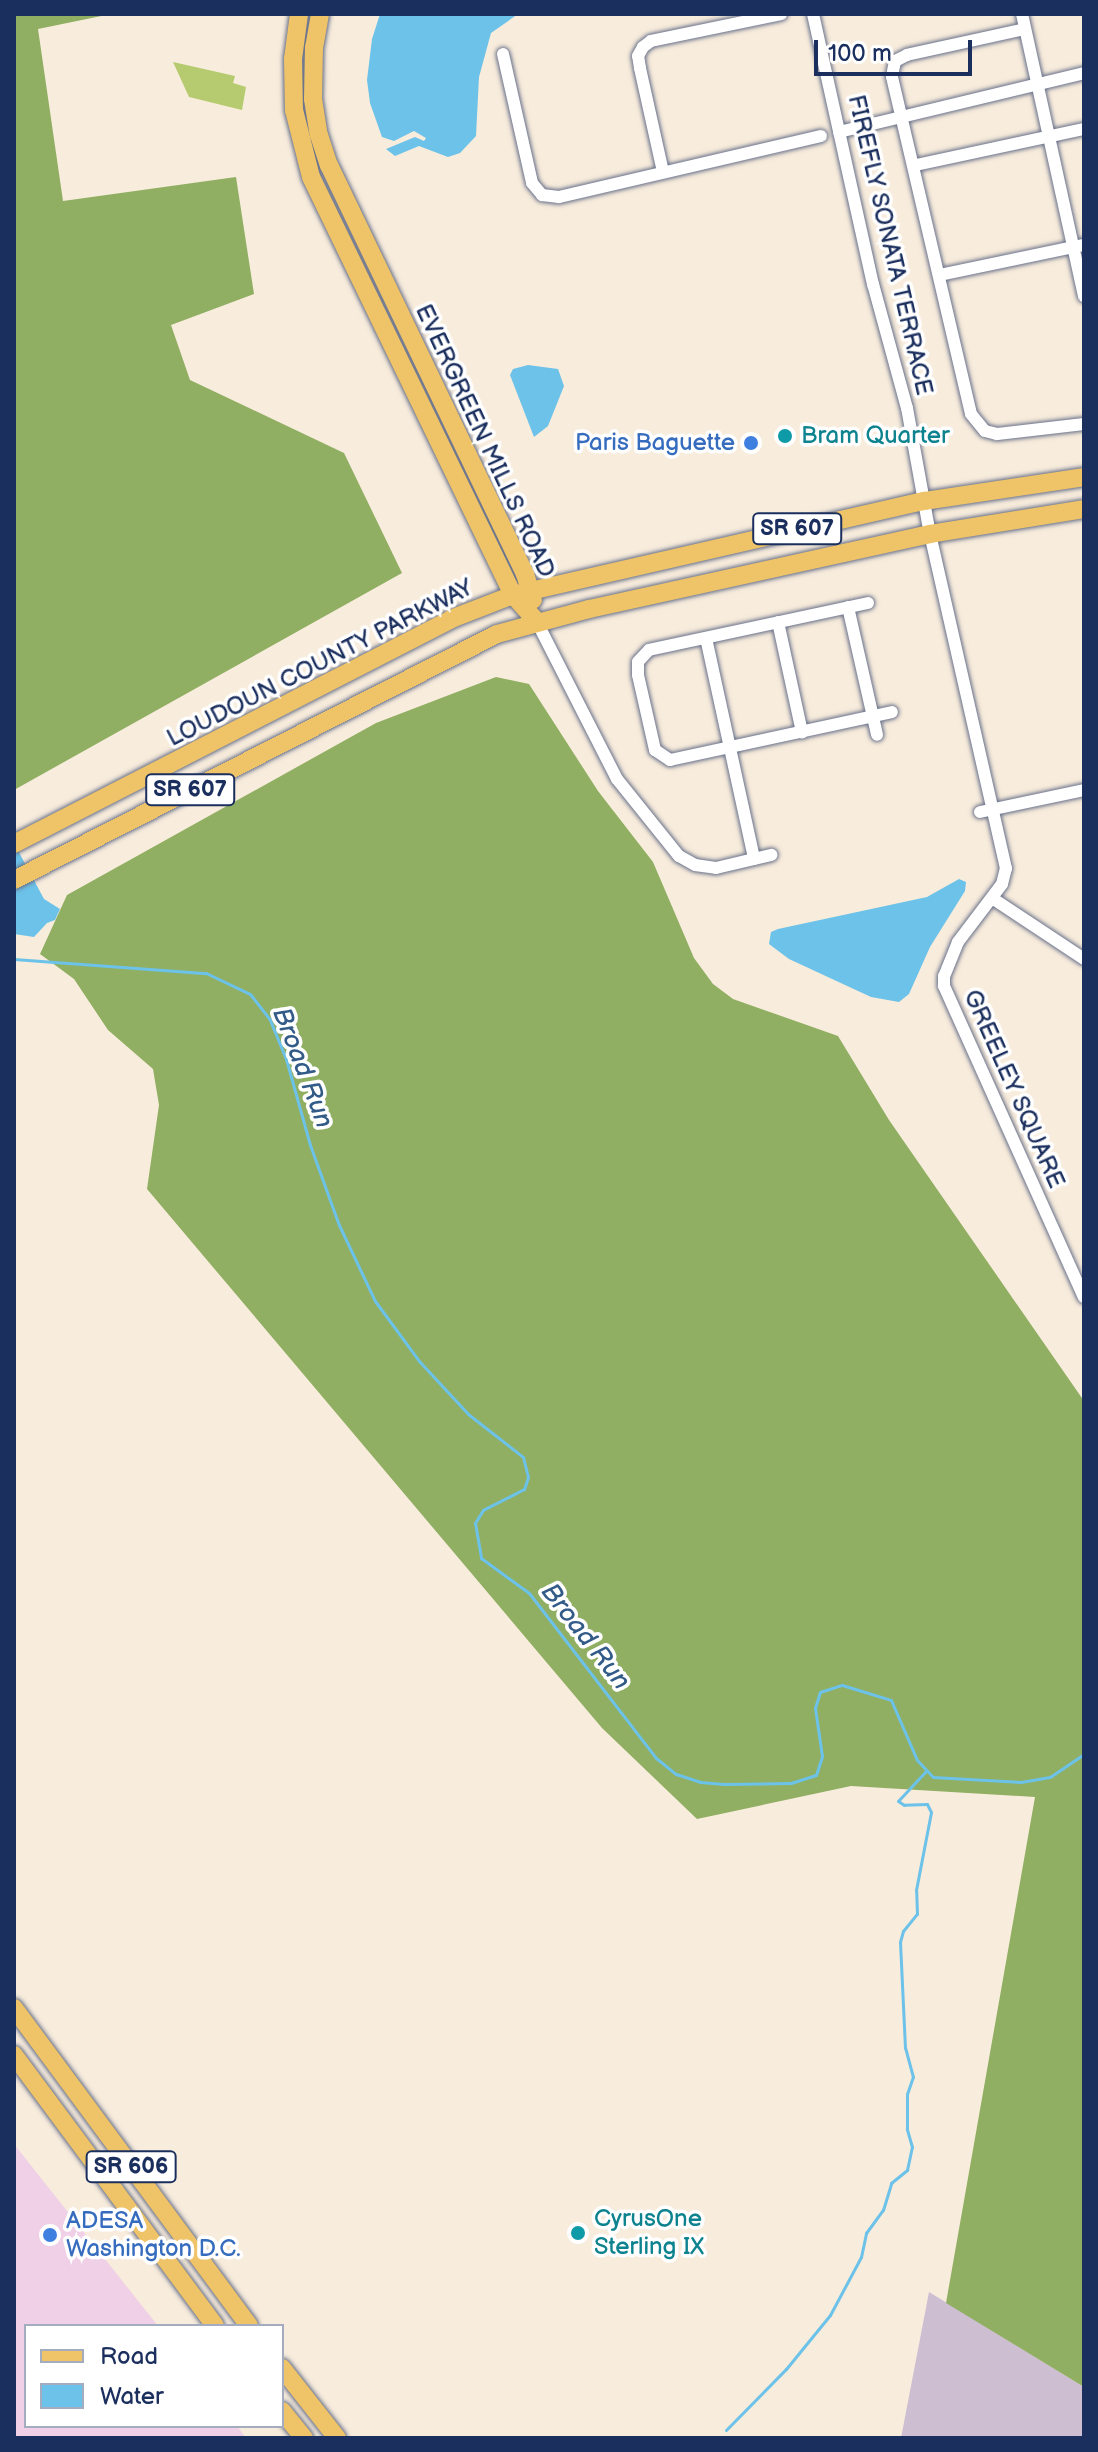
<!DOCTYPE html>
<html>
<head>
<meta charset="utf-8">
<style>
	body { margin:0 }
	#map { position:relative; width:1098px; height:2452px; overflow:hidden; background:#f8ecdc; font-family:"Balsamiq Sans",sans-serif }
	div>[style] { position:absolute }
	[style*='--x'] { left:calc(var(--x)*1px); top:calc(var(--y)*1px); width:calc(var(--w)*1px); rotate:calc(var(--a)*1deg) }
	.built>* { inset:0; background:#efd0e6 }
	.industrial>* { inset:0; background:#cdbed2 }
	.green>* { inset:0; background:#b6cb6f }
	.forest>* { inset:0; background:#90af62 }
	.water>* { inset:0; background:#6cc2e9 }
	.stream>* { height:3px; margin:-1.5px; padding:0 1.5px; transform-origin:1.5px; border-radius:1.5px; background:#6cc2e9 }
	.roads { filter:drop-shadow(0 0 2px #68718a) drop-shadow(0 0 2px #68718a) }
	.street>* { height:12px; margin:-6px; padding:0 6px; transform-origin:6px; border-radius:6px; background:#fff }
	.primary>* { height:18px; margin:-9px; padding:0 9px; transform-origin:9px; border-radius:9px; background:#efc469 }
	.dots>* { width:22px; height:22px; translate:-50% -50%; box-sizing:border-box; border:4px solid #fff; border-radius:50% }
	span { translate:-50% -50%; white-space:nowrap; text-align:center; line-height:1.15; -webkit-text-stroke:7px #fff; paint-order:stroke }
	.shield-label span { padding:2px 6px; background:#fff; border:2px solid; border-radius:6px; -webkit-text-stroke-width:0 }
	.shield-label { font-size:22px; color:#1b2f5e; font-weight:700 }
	.street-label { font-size:24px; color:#1b2f5e }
	.culture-label { font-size:24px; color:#0d838f }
	.left { translate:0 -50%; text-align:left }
	.shop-label { font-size:24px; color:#366cbe }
	.right { translate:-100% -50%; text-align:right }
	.water-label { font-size:26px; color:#335b88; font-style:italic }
	.frame { position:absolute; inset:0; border:16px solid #1b2f5e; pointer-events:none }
	.legend { position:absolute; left:24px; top:2324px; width:260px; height:104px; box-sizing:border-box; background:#fff; border:2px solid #a4acbf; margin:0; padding:10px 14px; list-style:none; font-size:24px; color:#1b2f5e }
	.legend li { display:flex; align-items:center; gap:16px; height:40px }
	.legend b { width:40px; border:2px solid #a4acbf }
	.scale { position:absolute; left:814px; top:40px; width:158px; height:36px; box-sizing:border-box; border:4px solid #1b2f5e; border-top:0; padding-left:10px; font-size:24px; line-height:28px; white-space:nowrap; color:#1b2f5e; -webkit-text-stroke:6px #fff; paint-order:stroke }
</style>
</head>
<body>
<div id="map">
	<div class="built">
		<i style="clip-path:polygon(14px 2144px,158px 2326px,26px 2326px,26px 2426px,237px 2426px,246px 2438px,14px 2438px)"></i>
	</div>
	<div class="industrial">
		<i style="clip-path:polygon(929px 2292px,1084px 2387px,1084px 2438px,901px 2438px)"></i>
	</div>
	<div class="green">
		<i style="clip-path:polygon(173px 62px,235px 76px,233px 83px,246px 87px,242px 110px,189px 97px)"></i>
	</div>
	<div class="forest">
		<i style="clip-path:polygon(14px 14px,111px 14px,38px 29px,63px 201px,236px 177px,254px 294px,171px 325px,190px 380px,344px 453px,402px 573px,14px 790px)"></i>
		<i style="clip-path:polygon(496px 677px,529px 684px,598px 791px,653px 862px,694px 958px,713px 984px,733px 999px,838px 1036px,889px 1120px,1084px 1401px,1084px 2387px,946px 2303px,1035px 1797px,851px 1786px,697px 1819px,602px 1728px,147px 1189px,159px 1105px,153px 1069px,108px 1030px,74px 979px,40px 954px,67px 895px,376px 723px)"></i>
	</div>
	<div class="water">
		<i style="clip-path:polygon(380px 14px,518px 14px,491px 33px,479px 77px,476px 136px,460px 153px,448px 157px,419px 146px,395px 156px,386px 149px,415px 137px,424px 141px,426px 138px,414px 131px,394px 141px,382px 137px,370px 103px,367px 80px,372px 39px)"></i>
		<i style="clip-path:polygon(528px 365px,558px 369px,564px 386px,548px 426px,534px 437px,510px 375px,513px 369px)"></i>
		<i style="clip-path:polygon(14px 843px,44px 899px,60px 909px,55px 920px,47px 923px,34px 937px,14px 934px)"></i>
		<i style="clip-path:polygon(959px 879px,966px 882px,965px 891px,930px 947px,909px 994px,899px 1002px,871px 997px,789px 959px,769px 944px,771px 932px,778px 929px,927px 897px)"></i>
	</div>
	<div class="stream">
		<i style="--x:14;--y:959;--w:193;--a:4.2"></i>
		<i style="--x:206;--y:973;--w:49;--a:25.5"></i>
		<i style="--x:250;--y:994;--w:33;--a:52"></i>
		<i style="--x:270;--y:1020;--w:42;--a:67.7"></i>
		<i style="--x:286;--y:1059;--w:89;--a:74.4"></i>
		<i style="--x:310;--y:1145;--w:85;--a:70.1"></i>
		<i style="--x:339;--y:1225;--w:84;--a:64.7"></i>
		<i style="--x:375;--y:1301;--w:74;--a:53.7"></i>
		<i style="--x:419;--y:1361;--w:72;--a:47.2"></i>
		<i style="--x:468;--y:1414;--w:70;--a:38"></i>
		<i style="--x:523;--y:1457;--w:21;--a:76"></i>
		<i style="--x:528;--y:1477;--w:13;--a:108"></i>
		<i style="--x:524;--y:1489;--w:46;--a:152.9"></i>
		<i style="--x:483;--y:1510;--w:15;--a:122"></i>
		<i style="--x:475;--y:1523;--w:36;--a:80"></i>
		<i style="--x:481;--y:1558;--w:59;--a:36.1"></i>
		<i style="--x:529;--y:1593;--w:208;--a:52.4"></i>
		<i style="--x:656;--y:1758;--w:26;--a:39"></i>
		<i style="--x:676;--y:1774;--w:25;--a:18"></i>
		<i style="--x:700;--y:1782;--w:24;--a:5"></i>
		<i style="--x:724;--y:1784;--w:67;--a:-0.9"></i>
		<i style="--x:791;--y:1783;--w:26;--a:-18"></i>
		<i style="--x:816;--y:1775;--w:20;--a:-72"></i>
		<i style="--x:822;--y:1756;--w:49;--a:-98.3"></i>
		<i style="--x:815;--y:1708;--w:17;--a:-73"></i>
		<i style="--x:820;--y:1692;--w:23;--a:-18"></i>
		<i style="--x:842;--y:1685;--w:51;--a:17"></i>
		<i style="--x:891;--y:1700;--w:65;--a:66.6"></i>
		<i style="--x:917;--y:1760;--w:23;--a:47"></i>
		<i style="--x:933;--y:1777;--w:88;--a:3.3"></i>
		<i style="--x:1021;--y:1782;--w:29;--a:-10"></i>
		<i style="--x:1050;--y:1777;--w:41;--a:-34.1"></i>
		<i style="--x:726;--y:2430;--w:86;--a:-45.5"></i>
		<i style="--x:786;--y:2369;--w:70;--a:-50.8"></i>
		<i style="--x:830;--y:2315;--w:66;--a:-61.9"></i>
		<i style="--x:861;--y:2257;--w:25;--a:-78"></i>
		<i style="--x:866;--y:2233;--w:29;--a:-54"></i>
		<i style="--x:883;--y:2210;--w:28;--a:-73"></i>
		<i style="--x:891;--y:2183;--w:21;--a:-39"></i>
		<i style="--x:907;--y:2170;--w:24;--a:-78"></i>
		<i style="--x:912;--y:2147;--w:19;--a:-106"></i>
		<i style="--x:907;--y:2129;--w:35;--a:-90"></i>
		<i style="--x:907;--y:2094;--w:18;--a:-71"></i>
		<i style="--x:913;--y:2077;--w:30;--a:-105"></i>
		<i style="--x:905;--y:2048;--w:106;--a:-92.7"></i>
		<i style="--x:900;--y:1942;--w:11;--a:-75"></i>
		<i style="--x:903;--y:1931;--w:22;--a:-51"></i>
		<i style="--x:917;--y:1914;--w:24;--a:-92"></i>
		<i style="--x:916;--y:1890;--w:79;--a:-79.1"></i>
		<i style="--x:931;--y:1812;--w:9;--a:-117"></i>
		<i style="--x:927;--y:1804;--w:23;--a:178"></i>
		<i style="--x:904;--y:1805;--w:7;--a:-146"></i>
		<i style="--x:898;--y:1801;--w:41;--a:-47"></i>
	</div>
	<div class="roads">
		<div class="street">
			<i style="--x:813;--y:14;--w:277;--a:77.5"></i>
			<i style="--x:873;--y:284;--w:129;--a:74.7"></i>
			<i style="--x:907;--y:408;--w:128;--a:79.7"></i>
			<i style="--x:930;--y:534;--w:343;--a:77.2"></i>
			<i style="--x:1006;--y:868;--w:16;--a:104"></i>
			<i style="--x:1002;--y:884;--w:73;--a:127.2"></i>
			<i style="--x:958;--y:942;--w:37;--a:112"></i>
			<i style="--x:944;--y:976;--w:10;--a:90"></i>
			<i style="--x:944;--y:986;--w:341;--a:65.8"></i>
			<i style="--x:1022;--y:14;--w:289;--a:77.6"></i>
			<i style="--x:1025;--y:29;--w:121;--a:167.6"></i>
			<i style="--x:907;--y:55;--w:13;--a:153"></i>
			<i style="--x:895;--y:61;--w:16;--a:101"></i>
			<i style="--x:892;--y:77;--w:346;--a:76.8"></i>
			<i style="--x:971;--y:414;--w:22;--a:51"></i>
			<i style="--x:985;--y:431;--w:12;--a:14"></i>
			<i style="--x:997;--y:434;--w:88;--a:-6.6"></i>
			<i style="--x:503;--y:54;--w:132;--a:77.3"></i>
			<i style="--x:532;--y:183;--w:16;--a:50"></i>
			<i style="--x:542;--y:195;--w:17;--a:7"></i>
			<i style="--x:559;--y:197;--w:269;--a:-13.1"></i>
			<i style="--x:839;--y:132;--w:252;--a:-13.5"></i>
			<i style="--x:916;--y:165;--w:172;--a:-12.1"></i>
			<i style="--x:663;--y:172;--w:107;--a:-102.5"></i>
			<i style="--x:640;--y:68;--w:12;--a:-99"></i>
			<i style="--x:638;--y:56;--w:10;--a:-61"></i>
			<i style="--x:643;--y:47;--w:10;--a:-37"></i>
			<i style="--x:651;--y:41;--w:133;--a:-11.7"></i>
			<i style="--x:940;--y:275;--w:147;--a:-11.8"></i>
			<i style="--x:868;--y:603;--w:224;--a:167.9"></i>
			<i style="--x:649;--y:650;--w:16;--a:133"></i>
			<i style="--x:638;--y:662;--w:13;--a:90"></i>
			<i style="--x:638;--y:675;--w:77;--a:77.2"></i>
			<i style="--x:655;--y:750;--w:18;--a:34"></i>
			<i style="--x:670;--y:760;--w:227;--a:-12.2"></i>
			<i style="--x:848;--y:607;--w:131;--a:77.2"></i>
			<i style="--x:537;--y:622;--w:176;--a:63"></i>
			<i style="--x:617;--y:779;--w:99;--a:51.2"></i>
			<i style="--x:679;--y:856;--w:18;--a:29"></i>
			<i style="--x:695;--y:865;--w:21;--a:8"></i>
			<i style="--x:716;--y:868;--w:57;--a:-13.3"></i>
			<i style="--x:778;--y:622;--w:113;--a:77.7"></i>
			<i style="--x:706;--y:638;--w:226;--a:77.7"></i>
			<i style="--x:980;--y:812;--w:106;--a:-11.9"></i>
			<i style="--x:992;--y:898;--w:110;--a:33.5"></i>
		</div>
		<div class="primary">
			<i style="--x:299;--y:14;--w:45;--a:97.6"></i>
			<i style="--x:293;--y:59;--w:51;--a:88.9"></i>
			<i style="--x:294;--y:110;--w:69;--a:75.8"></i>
			<i style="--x:311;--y:177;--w:464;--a:64.2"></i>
			<i style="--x:513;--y:595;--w:36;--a:48"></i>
			<i style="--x:320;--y:14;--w:34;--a:100"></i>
			<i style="--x:314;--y:47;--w:52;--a:91.1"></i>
			<i style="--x:313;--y:99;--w:36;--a:81"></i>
			<i style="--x:319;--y:135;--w:32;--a:72"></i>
			<i style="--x:329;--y:165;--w:454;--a:64.4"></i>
			<i style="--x:525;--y:574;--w:27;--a:73"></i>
			<i style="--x:14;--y:844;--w:492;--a:-27.2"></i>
			<i style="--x:451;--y:619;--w:66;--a:-21.2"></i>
			<i style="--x:513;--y:595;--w:422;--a:-12.9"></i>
			<i style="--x:924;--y:501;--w:162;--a:-8.5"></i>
			<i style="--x:14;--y:880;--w:542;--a:-26.99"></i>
			<i style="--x:497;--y:634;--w:95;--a:-15.2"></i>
			<i style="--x:589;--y:609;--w:349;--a:-12.4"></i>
			<i style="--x:930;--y:534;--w:156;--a:-9.2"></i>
			<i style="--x:14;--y:2008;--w:395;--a:53.5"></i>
			<i style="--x:14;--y:2055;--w:337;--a:53.4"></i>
			<i style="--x:282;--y:2368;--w:89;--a:51.8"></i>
			<i style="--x:282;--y:2411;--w:35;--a:51"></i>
		</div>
	</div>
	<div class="dots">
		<i style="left:785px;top:436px;background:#0f9aa8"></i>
		<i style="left:751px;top:443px;background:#3f7fe0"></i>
		<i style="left:578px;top:2233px;background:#0f9aa8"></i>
		<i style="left:50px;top:2235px;background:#3f7fe0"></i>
	</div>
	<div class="shield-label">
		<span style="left:797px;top:529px">SR 607</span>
		<span style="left:190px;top:790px">SR 607</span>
		<span style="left:131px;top:2167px">SR 606</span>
	</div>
	<div class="street-label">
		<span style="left:890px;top:245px;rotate:77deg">FIREFLY SONATA TERRACE</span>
		<span style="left:485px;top:441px;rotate:65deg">EVERGREEN MILLS ROAD</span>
		<span style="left:320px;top:663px;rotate:-27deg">LOUDOUN COUNTY PARKWAY</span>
		<span style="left:1014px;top:1089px;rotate:66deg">GREELEY SQUARE</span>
	</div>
	<div class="culture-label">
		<span class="left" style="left:801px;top:436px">Bram Quarter</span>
		<span class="left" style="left:594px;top:2233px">CyrusOne<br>Sterling IX</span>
	</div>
	<div class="shop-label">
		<span class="right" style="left:735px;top:443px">Paris Baguette</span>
		<span class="left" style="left:66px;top:2235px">ADESA<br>Washington D.C.</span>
	</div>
	<div class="water-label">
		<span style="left:302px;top:1068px;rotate:69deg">Broad Run</span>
		<span style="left:585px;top:1637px;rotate:52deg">Broad Run</span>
	</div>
	<div class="frame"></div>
	<ul class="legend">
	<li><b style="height:10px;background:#efc469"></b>Road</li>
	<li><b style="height:22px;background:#6cc2e9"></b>Water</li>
	</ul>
	<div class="scale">100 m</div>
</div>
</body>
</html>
